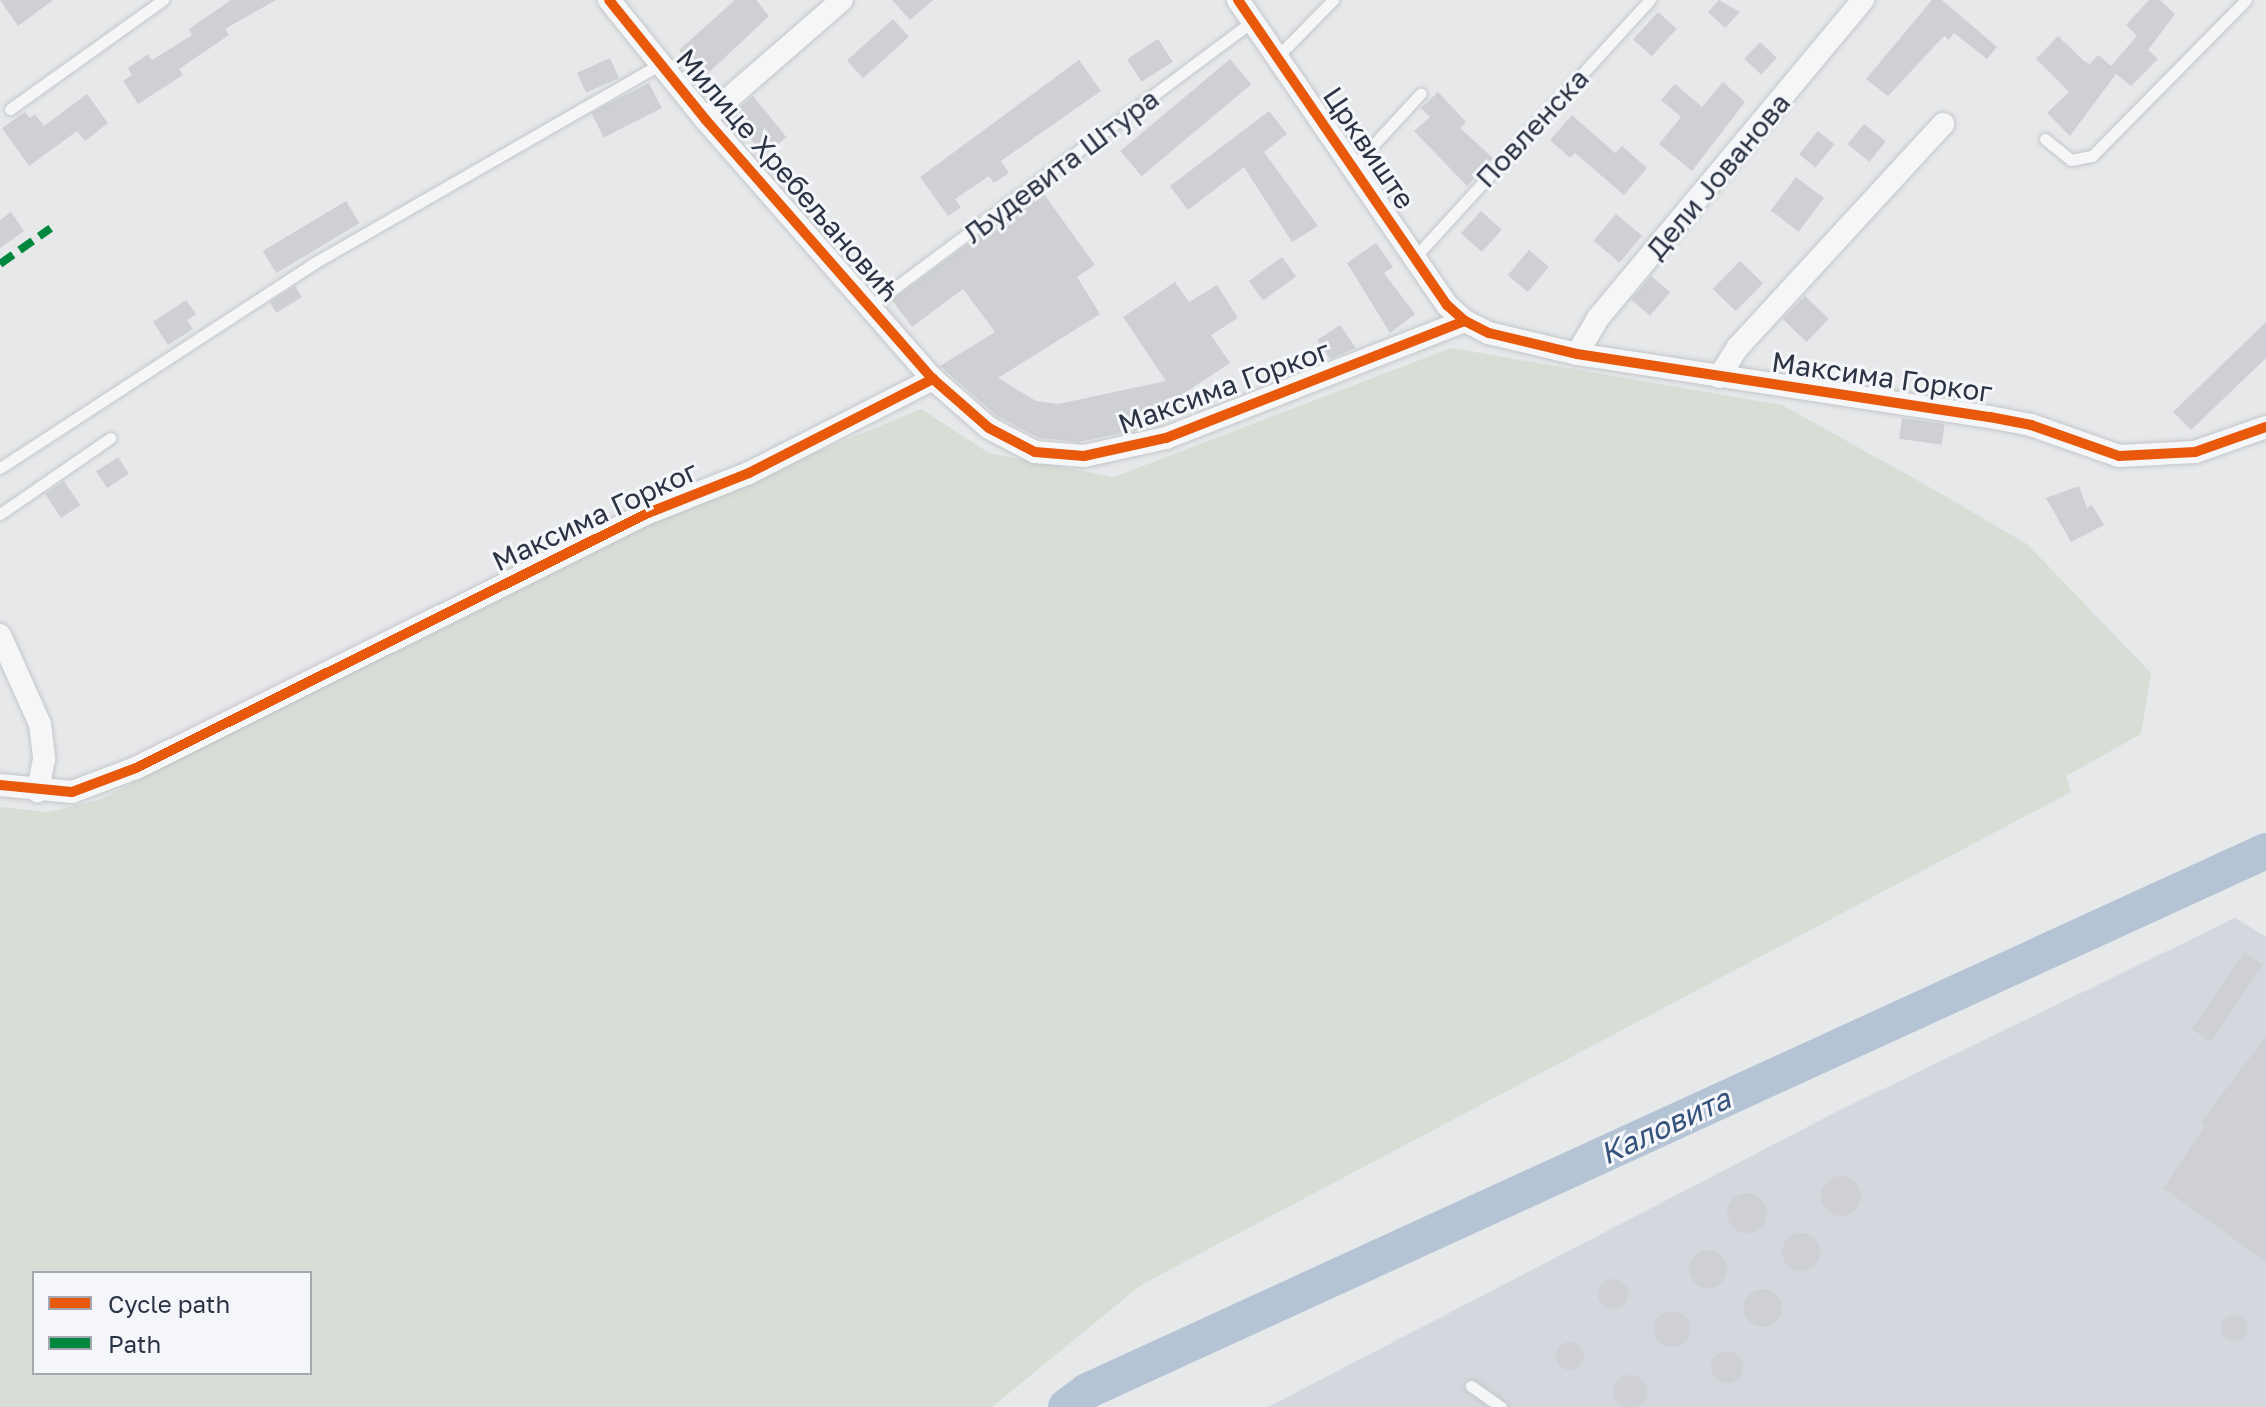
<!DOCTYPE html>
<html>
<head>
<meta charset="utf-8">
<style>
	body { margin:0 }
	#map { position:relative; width:2266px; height:1407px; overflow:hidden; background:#e6e8ea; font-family:"Golos Text",sans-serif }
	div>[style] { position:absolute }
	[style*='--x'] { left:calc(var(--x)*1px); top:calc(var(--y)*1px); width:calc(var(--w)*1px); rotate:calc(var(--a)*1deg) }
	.built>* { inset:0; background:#d4d7dd }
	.green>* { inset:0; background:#d6ded6 }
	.river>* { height:36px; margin:-18px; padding:0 18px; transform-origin:18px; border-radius:18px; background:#b4c4d5 }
	.building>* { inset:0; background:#ced0d3; transform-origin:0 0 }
	.round { border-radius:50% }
	.roads { filter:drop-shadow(0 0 2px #c4c6c8) drop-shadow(0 0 2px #c4c6c8) }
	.lane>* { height:11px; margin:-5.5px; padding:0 5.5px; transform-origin:5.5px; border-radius:5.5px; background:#f5f6f7 }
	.street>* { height:22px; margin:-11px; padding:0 11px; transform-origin:11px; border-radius:11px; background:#f5f6f7 }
	.quiet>* { height:8px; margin-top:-4px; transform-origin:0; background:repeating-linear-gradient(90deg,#00873e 0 16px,transparent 0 24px) }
	.cycleway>* { height:10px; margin:-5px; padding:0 5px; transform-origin:5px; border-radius:5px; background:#e8590c }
	span { translate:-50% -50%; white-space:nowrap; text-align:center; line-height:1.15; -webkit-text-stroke:6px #f4f6f9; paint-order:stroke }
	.street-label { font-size:28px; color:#2b3445 }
	.water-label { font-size:30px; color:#34527a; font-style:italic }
	.legend { position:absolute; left:32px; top:1271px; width:280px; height:104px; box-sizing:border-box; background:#f4f6f9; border:2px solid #a4a8b1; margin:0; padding:10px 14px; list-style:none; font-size:24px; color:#2b3445 }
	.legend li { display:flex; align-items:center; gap:16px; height:40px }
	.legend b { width:40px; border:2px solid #a4a8b1 }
</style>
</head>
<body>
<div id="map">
	<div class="built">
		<i style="clip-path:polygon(2235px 918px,2266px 937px,2266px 1407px,1268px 1407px,1840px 1110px)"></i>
	</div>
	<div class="green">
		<i style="clip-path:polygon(evenodd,1451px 348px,1782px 405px,1924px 484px,2027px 544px,2151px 673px,2141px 734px,2066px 776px,2071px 792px,1141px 1285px,992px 1407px,0 1407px,0 807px,48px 812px,99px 800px,628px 530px,921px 409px,989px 453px,1114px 477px,1451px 348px,34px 1273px,310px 1273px,310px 1373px,34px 1373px,34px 1273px)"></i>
	</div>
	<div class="river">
		<i style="--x:1066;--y:1407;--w:26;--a:-37"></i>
		<i style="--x:1087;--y:1391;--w:1297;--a:-24.61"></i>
	</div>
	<div class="building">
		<i style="clip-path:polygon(0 0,53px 0,18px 26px)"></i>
		<i style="clip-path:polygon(231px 0,276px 0,225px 29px,229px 35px,179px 69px,183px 75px,138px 104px,123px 81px,132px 75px,128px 68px,148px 54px,152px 60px,192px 35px,189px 29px)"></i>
		<i style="clip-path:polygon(735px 0,756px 0,769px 16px,703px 78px,679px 50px)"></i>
		<i style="clip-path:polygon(892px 0,933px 0,910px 20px)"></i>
		<i style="clip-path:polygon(1719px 0,1740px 12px,1725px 28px,1708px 12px)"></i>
		<i style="clip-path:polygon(1932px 0,1942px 0,1997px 47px,1987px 59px,1954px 33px,1949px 40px,1944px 36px,1888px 96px,1866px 79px)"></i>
		<i style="clip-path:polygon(2149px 0,2160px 0,2175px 14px,2148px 50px,2158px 59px,2131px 86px,2116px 74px,2070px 136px,2047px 113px,2069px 92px,2036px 59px,2058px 36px,2084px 61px,2090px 64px,2098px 55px,2111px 66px,2137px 36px,2126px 25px)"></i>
		<i style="left:1658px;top:12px;width:25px;height:37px;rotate:42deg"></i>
		<i style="left:893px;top:19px;width:24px;height:62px;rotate:48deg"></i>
		<i style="left:1158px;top:39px;width:27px;height:37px;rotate:57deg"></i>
		<i style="left:1760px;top:42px;width:23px;height:23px;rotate:43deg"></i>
		<i style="left:610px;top:58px;width:22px;height:36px;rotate:66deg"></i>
		<i style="left:1230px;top:59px;width:33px;height:143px;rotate:50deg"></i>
		<i style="clip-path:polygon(1079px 60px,1101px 91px,1001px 161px,1009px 173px,994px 183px,989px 176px,955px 199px,961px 207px,948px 216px,920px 177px)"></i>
		<i style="clip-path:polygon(1723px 82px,1745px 102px,1692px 171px,1659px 144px,1681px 117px,1661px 100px,1675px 84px,1702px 107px)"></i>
		<i style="left:649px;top:83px;width:28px;height:65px;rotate:63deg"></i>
		<i style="clip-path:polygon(1438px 92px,1466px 122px,1460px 128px,1493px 158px,1467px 186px,1414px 131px,1430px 117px,1421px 108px)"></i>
		<i style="clip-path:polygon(87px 94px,108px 123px,85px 141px,77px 131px,29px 166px,2px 128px,25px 112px,30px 118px,35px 114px,44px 126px)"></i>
		<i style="left:753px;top:96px;width:53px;height:29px;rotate:51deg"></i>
		<i style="clip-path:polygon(1269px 111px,1287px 134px,1264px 152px,1318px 226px,1292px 242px,1244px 167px,1188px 210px,1170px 186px)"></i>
		<i style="clip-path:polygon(1572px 115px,1615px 153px,1622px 146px,1647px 168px,1624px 195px,1575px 153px,1570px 158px,1550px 140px)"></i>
		<i style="left:1864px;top:124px;width:28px;height:26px;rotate:39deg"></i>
		<i style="left:1818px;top:131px;width:21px;height:30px;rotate:39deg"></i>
		<i style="left:1796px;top:177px;width:35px;height:42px;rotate:37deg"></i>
		<i style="clip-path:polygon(1041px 190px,1095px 265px,1077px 277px,1100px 314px,998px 378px,1036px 401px,1058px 404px,1166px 381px,1123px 317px,1175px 282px,1189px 302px,1217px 285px,1238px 318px,1211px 335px,1230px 363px,1156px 412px,1159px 425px,1079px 442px,1039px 438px,997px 416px,940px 366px,995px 332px,963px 289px,912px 327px,892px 300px)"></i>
		<i style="left:346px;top:201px;width:26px;height:97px;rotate:59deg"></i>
		<i style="left:1481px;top:211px;width:28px;height:30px;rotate:42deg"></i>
		<i style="clip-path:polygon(11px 212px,24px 231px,0 248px,0 220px)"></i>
		<i style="left:1616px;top:214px;width:34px;height:35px;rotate:40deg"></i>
		<i style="clip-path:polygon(1376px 243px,1393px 267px,1384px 273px,1415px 314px,1390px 333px,1347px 263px)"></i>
		<i style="left:1529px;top:250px;width:26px;height:33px;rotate:40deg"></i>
		<i style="left:1282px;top:257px;width:24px;height:41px;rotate:54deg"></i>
		<i style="left:1740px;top:261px;width:32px;height:39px;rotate:44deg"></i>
		<i style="left:1651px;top:276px;width:25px;height:31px;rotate:40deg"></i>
		<i style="left:295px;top:286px;width:13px;height:30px;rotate:58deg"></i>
		<i style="left:1805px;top:296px;width:33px;height:32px;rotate:44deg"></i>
		<i style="clip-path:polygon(186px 300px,196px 314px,187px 320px,193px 329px,168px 345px,153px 322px)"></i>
		<i style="clip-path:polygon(2266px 322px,2266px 358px,2191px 430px,2173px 412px)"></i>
		<i style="clip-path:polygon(1340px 325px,1356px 348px,1330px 359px,1317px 340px)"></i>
		<i style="left:1902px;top:418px;width:43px;height:21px;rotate:8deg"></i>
		<i style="left:118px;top:457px;width:20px;height:26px;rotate:57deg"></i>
		<i style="left:64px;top:481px;width:29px;height:23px;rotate:56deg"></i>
		<i style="clip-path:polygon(2079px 486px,2087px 508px,2092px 505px,2104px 525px,2071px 542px,2046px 498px)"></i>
		<i style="left:2244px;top:952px;width:23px;height:93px;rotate:34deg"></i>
		<i style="clip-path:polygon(2266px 1036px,2266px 1262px,2163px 1188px,2205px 1125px,2201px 1122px)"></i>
		<i class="round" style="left:1821px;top:1176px;width:40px;height:40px"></i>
		<i class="round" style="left:1727px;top:1193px;width:40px;height:40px"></i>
		<i class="round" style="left:1782px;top:1233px;width:38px;height:38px"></i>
		<i class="round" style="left:1689px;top:1250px;width:38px;height:38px"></i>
		<i class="round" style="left:1598px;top:1279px;width:30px;height:30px"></i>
		<i class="round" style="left:1744px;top:1289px;width:38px;height:38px"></i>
		<i class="round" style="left:1654px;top:1311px;width:36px;height:36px"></i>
		<i class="round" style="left:2221px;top:1315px;width:26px;height:26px"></i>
		<i class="round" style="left:1556px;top:1342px;width:28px;height:28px"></i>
		<i class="round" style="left:1711px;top:1351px;width:32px;height:32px"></i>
		<i class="round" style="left:1613px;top:1375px;width:34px;height:34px"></i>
	</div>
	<div class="roads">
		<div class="lane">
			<i style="--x:1277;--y:57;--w:80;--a:-45.5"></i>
			<i style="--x:10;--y:109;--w:188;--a:-35.5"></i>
			<i style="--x:2045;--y:139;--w:33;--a:39"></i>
			<i style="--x:2071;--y:160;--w:21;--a:-11"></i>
			<i style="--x:2092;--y:156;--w:219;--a:-45.4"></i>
			<i style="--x:1353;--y:167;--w:100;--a:-47.4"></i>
			<i style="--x:1415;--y:257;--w:348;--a:-47.6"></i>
			<i style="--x:869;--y:307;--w:477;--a:-36.7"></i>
			<i style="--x:0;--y:468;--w:377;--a:-33.1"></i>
			<i style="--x:316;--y:262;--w:397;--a:-29.9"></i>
			<i style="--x:0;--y:514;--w:134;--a:-34.6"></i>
			<i style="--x:1471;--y:1386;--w:37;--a:35"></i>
		</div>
		<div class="street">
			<i style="--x:609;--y:0;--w:153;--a:51.1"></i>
			<i style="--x:705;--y:119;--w:346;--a:48.8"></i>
			<i style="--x:933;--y:379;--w:74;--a:41.2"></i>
			<i style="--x:989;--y:428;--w:52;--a:27.6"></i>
			<i style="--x:1035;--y:452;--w:49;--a:4.7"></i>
			<i style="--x:1084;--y:456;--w:84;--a:-12.4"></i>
			<i style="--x:1166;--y:438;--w:321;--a:-21.4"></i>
			<i style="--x:1238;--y:0;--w:370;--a:55.6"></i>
			<i style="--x:1447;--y:305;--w:24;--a:42"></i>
			<i style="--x:1465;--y:321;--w:27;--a:27"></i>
			<i style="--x:1489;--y:333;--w:90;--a:13.4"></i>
			<i style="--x:1577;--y:354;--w:418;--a:8.7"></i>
			<i style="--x:1990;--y:417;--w:42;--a:11"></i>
			<i style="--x:2031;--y:425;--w:93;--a:19.4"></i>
			<i style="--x:2119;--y:456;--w:76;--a:-3"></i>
			<i style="--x:2195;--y:452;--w:75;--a:-19.4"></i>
			<i style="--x:705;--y:119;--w:181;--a:-41"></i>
			<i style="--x:1577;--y:354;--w:42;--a:-59.7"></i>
			<i style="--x:1598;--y:318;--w:414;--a:-50.2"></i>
			<i style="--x:1719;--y:377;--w:36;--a:-58"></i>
			<i style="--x:1738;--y:347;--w:303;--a:-47.4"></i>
			<i style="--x:0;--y:635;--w:98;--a:65.8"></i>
			<i style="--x:40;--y:724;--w:35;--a:83"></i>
			<i style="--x:44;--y:759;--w:33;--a:101"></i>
			<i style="--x:0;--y:785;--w:72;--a:5.6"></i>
			<i style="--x:72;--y:792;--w:68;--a:-20.6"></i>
			<i style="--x:136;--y:768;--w:572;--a:-26.48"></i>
			<i style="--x:648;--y:513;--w:109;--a:-21.6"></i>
			<i style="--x:749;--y:473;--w:207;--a:-27.1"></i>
		</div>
	</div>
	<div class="quiet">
		<i style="--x:0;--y:264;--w:62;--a:-35.2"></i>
	</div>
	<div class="cycleway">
		<i style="--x:609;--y:0;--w:153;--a:51.1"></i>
		<i style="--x:705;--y:119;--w:346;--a:48.8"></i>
		<i style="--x:933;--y:379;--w:74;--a:41.2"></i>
		<i style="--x:989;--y:428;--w:52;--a:27.6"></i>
		<i style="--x:1035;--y:452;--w:49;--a:4.7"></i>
		<i style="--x:1084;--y:456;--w:84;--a:-12.4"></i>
		<i style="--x:1166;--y:438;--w:321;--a:-21.4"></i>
		<i style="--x:1238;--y:0;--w:370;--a:55.6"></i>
		<i style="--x:1447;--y:305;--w:24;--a:42"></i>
		<i style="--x:1465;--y:321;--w:27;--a:27"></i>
		<i style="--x:1489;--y:333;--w:90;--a:13.4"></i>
		<i style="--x:1577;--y:354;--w:418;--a:8.7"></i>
		<i style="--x:1990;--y:417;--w:42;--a:11"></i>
		<i style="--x:2031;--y:425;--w:93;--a:19.4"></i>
		<i style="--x:2119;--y:456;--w:76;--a:-3"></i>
		<i style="--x:2195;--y:452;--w:75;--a:-19.4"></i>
		<i style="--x:0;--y:785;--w:72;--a:5.6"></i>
		<i style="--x:72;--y:792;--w:68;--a:-20.6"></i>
		<i style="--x:136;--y:768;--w:572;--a:-26.48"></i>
		<i style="--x:648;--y:513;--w:109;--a:-21.6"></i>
		<i style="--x:749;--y:473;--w:207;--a:-27.1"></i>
	</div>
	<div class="street-label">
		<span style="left:1532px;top:128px;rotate:-47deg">Повленска</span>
		<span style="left:1369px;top:148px;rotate:56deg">Црквиште</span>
		<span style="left:1061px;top:166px;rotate:-37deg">Људевита Штура</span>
		<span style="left:788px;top:175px;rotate:49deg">Милице Хребељановић</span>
		<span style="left:1718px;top:176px;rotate:-50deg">Дели Јованова</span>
		<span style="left:1882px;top:377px;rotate:8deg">Максима Горког</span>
		<span style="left:1224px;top:387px;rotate:-20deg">Максима Горког</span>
		<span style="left:595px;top:516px;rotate:-25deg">Максима Горког</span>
	</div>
	<div class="water-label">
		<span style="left:1665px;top:1126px;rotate:-25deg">Каловита</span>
	</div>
	<ul class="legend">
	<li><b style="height:10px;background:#e8590c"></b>Cycle path</li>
	<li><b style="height:10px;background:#00873e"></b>Path</li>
	</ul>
</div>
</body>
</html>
